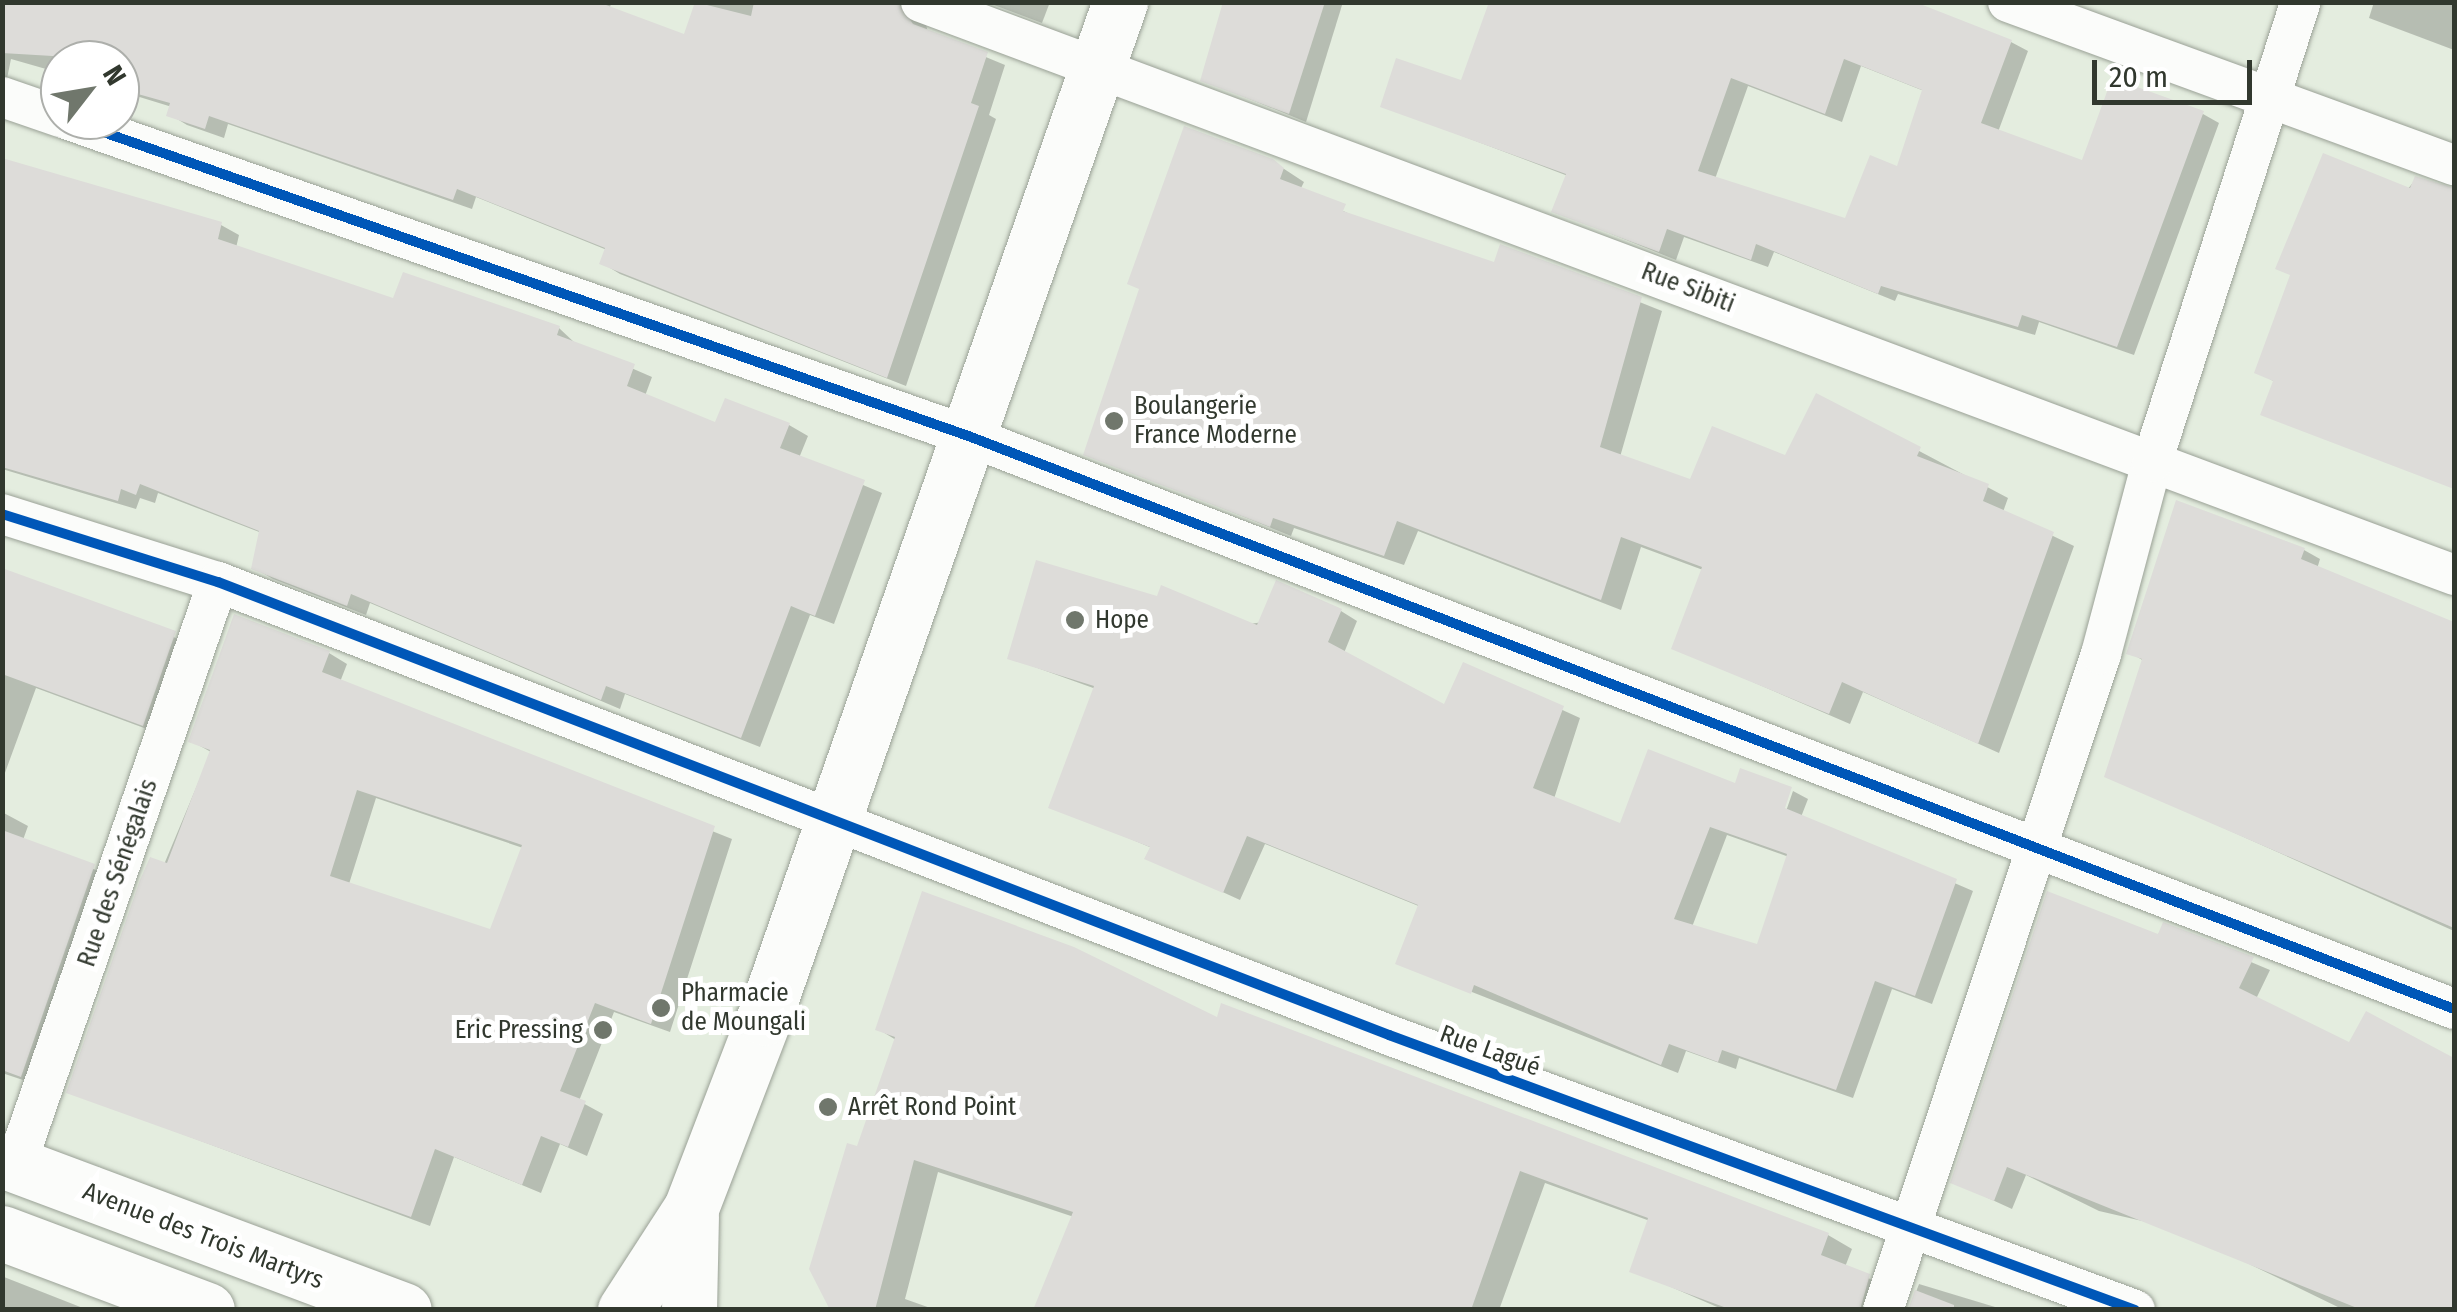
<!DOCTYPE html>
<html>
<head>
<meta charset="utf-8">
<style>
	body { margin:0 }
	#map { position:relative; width:2457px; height:1312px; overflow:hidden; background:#e4eddf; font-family:"Fira Sans Condensed",sans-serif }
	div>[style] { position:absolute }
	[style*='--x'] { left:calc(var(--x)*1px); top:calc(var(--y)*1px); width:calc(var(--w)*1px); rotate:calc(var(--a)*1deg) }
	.shadow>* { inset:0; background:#0003 }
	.building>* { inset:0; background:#dddcd9 }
	.roads { filter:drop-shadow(0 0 2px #9aa196) drop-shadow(0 0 2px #9aa196) }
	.street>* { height:40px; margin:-20px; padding:0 20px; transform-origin:20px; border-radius:20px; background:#fbfcfa }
	.primary>* { height:55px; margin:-27.5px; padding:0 27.5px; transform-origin:27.5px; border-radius:27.5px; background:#fbfcfa }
	.cycleway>* { height:10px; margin:-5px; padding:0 5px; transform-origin:5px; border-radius:5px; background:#0057b8 }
	.dots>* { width:28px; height:28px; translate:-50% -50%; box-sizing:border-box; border:5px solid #fff; border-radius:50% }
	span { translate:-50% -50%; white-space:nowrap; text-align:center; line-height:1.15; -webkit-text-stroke:10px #fff; paint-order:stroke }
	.street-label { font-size:25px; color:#31382e }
	.poi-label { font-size:25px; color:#31382e }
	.left { translate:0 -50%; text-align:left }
	.right { translate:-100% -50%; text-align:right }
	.frame { position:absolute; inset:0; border:5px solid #31382e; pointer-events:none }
	.north { position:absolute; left:40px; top:40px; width:100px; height:100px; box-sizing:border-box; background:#fff; border:2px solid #adafab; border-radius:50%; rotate:59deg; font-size:28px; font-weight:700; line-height:40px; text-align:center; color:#31382e }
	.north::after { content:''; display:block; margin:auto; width:35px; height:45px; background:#70776c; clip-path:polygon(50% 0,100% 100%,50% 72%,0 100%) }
	.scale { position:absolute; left:2092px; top:60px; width:160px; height:45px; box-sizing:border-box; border:5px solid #31382e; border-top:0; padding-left:12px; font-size:30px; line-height:35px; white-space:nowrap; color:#31382e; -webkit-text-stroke:8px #fff; paint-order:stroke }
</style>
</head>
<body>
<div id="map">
	<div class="shadow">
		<i style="clip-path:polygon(2px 2px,612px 2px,609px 9px,684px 36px,696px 2px,921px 2px,928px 33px,1005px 65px,989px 115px,996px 119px,906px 386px,620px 274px,602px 263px,607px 250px,476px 197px,472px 209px,228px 124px,224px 138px,187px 125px,169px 114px,172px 107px,120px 91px,120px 60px,60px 60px,60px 73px,11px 59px,2px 103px)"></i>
		<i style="clip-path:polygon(986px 2px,1050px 2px,1042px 23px)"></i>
		<i style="clip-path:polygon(1227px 2px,1343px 2px,1306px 122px,1203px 80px)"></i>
		<i style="clip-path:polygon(2374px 2px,2454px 2px,2454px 50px,2369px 18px)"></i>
		<i style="clip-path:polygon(evenodd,2011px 42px,2028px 51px,1998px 132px,2083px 163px,2203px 114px,2219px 123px,2134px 355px,2039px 322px,2035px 335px,1898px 294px,1895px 301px,1774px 252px,1768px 267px,1684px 237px,1676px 260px,1554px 211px,1568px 176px,1383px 106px,1463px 83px,2011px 42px,1861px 66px,1924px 91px,1898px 169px,1846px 221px,1715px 179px,1748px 86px,1842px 122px,1861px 66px)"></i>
		<i style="clip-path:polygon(1272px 161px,1304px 182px,1300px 190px,1364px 221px,1495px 265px,1502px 247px,1662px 311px,1620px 457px,1692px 482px,1786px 458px,1817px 397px,2008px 498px,2003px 512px,2074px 546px,1999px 753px,1863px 692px,1850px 724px,1674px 648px,1703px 570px,1641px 547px,1621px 610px,1418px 531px,1404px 565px,1294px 528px,1291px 536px,1086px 453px)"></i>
		<i style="clip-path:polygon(2px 163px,221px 225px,239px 235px,236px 248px,394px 301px,559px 328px,576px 344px,652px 377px,645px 396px,717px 426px,726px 401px,789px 425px,808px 436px,799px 458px,882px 493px,834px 624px,810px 615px,760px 747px,625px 694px,620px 709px,370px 603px,366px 615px,273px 579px,254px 568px,262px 533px,158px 493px,155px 503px,140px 498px,136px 509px,2px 469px)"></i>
		<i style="clip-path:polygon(2416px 179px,2454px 190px,2454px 487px,2263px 414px,2275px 382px,2257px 372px)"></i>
		<i style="clip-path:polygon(2178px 504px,2304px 550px,2320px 559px,2317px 569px,2454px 625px,2454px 931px,2107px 776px,2144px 661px,2129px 652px)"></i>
		<i style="clip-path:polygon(2px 571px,194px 645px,163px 735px,36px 688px,2px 781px)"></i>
		<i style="clip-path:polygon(evenodd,1341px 611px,1357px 621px,1344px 653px,1446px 708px,1464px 665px,1580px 718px,1553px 802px,1621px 827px,1783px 820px,1793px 791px,1808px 799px,1801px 817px,1973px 891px,1932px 1004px,1892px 989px,1853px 1098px,1739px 1058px,1736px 1069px,1686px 1051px,1678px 1073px,1398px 963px,1421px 907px,1265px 844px,1240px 900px,1148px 858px,1152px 848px,1052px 806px,1096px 689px,1010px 658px,1341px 611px,1727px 835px,1789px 857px,1758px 947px,1692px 927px,1727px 835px)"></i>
		<i style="clip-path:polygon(evenodd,329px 653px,347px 664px,340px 682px,732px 839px,670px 1032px,614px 1012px,579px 1101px,603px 1114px,587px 1156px,560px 1144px,541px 1193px,454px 1157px,430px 1226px,69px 1092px,211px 752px,191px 741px,329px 653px,376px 798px,523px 848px,492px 932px,349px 884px,376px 798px)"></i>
		<i style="clip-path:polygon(2px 812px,28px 826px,23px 840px,113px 877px,41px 1086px,2px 1073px)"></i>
		<i style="clip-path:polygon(2165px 926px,2270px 970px,2256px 999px,2351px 1045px,2367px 1015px,2454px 1060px,2454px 1310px,2344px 1310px,2177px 1229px,2099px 1211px,2026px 1175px,2012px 1209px,1953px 1182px)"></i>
		<i style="clip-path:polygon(1218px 1020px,1828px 1235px,1852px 1249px,1845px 1267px,1893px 1290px,1888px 1310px,1724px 1310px,1632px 1270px,1650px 1221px,1545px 1183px,1499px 1310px,1035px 1310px,1074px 1217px,938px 1172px,905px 1299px,936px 1310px,832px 1310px,859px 1149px,896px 1040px,878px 1029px)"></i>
		<i style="clip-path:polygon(4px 1277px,88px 1310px,2px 1310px)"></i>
		<i style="clip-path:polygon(1919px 1284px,2005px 1310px,1909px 1310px)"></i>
	</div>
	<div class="building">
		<i style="clip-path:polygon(2px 2px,598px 2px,684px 34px,695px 2px,751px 16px,754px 2px,898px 2px,913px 24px,988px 52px,971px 103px,979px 106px,887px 378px,599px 264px,605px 248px,457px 189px,453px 200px,209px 116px,205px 129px,166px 116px,170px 103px,120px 89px,120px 60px,2px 53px)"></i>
		<i style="clip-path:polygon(1223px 2px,1325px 2px,1289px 114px,1200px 81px)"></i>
		<i style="clip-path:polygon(evenodd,1489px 2px,1915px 2px,2012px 40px,1981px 123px,2082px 160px,2112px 78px,2204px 111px,2117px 347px,2022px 315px,2018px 327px,1881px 286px,1878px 294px,1756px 244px,1751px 260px,1667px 229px,1659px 252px,1551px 212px,1566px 174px,1380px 107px,1396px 58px,1461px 80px,1489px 2px,1844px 59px,1922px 90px,1897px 166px,1870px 155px,1845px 218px,1698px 171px,1731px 78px,1825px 114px,1844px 59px)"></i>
		<i style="clip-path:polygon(1184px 126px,1273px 159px,1284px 168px,1280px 179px,1346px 204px,1343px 211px,1494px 262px,1500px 244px,1642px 297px,1600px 447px,1690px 479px,1712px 426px,1785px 455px,1816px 393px,1921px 447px,1917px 456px,1989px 484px,1983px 501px,2054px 532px,1978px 744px,1842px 682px,1829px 714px,1671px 649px,1702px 567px,1621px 537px,1601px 600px,1397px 521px,1384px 556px,1273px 518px,1270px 527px,1083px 455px,1139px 289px,1127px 284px)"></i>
		<i style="clip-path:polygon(2323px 153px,2410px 188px,2415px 176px,2454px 188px,2454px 489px,2260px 415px,2273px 381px,2254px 373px,2290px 275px,2275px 269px)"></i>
		<i style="clip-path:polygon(2px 158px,222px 222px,218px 239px,393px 298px,403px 272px,560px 326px,557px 335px,635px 364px,627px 386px,715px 422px,725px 398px,790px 423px,780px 448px,865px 480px,815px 616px,791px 606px,741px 738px,606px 686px,601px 700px,351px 594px,347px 606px,251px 569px,259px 531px,140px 484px,136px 495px,121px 489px,118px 501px,2px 467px)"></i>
		<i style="clip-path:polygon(2176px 500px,2305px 548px,2301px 559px,2454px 622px,2454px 928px,2104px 777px,2142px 659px,2126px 654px)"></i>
		<i style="clip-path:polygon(evenodd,1036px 560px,1157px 596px,1161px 585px,1257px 625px,1276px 580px,1342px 609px,1328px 642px,1444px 704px,1463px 662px,1564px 706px,1533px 788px,1620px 823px,1648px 749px,1735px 783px,1740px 768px,1792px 787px,1785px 808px,1957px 879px,1915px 996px,1875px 981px,1836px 1090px,1722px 1050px,1718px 1062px,1669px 1044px,1661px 1065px,1474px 985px,1471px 994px,1395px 964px,1418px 905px,1247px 836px,1223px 893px,1144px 859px,1150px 847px,1048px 808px,1094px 686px,1007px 659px,1036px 560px,1710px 827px,1787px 854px,1757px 944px,1674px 919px,1710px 827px)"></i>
		<i style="clip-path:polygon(2px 568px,176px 631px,143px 726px,2px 674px)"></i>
		<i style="clip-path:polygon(evenodd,234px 614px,330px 651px,322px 672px,715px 826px,651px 1024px,595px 1003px,560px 1091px,586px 1101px,568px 1147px,541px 1136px,522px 1185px,435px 1149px,411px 1217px,66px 1093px,140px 880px,150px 857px,167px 863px,210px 750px,188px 742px,234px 614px,357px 790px,522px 845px,490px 929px,330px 876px,357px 790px)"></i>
		<i style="clip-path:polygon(2px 830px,95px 864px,21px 1077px,2px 1070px)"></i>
		<i style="clip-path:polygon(922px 891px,1074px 947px,1217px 1017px,1221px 1003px,1829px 1233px,1821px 1255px,1870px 1274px,1860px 1310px,1732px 1310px,1629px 1272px,1648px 1218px,1520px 1171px,1471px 1310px,1033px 1310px,1073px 1212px,914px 1160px,875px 1310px,830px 1310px,809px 1269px,847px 1143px,857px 1146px,895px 1037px,875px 1030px)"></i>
		<i style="clip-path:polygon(2047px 891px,2158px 934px,2163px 922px,2254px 957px,2239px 988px,2349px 1042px,2366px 1011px,2454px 1058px,2454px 1310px,2362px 1310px,2007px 1167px,1994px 1201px,1950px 1183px)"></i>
		<i style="clip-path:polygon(1915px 1290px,1954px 1305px,1954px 1310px,1908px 1310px)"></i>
	</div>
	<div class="roads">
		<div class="street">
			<i style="--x:921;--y:2;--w:1637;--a:20.49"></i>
			<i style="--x:2008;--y:2;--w:475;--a:20.1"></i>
			<i style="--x:2;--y:97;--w:61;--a:19"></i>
			<i style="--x:69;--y:120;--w:956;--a:19.36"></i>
			<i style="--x:971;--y:437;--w:1589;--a:21.09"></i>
			<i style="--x:2;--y:514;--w:226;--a:17.5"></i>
			<i style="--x:218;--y:582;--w:1256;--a:21.15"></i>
			<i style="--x:1389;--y:1035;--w:795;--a:20.24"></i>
			<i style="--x:16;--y:1165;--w:617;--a:-70.89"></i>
			<i style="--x:1883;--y:1310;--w:691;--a:-71.62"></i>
			<i style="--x:2101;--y:654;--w:199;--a:-75.1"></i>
			<i style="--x:2152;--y:462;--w:484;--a:-72.1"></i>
		</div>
		<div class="primary">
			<i style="--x:2;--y:1160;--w:429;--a:20.5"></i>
			<i style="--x:2;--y:1233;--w:219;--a:20.6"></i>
			<i style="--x:625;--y:1310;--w:121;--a:-57.1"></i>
			<i style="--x:691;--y:1208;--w:204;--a:-69"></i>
			<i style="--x:764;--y:1018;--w:1077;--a:-70.69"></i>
			<i style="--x:689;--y:1310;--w:94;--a:-88.8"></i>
		</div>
	</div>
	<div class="cycleway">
		<i style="--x:69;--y:120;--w:956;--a:19.36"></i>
		<i style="--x:971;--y:437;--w:1589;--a:21.09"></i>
		<i style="--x:2;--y:514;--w:226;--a:17.5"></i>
		<i style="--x:218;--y:582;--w:1256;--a:21.15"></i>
		<i style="--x:1389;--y:1035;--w:795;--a:20.24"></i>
	</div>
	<div class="dots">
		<i style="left:1114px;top:421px;background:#70776c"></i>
		<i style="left:1075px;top:620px;background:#70776c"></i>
		<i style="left:661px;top:1008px;background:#70776c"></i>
		<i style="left:603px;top:1030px;background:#70776c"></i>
		<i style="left:828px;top:1107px;background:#70776c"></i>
	</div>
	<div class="street-label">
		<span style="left:1688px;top:288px;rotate:21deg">Rue Sibiti</span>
		<span style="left:118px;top:873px;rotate:-71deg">Rue des Sénégalais</span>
		<span style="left:1490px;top:1051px;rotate:20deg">Rue Lagué</span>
		<span style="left:203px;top:1236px;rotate:21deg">Avenue des Trois Martyrs</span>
	</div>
	<div class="poi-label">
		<span class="left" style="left:1134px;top:421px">Boulangerie<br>France Moderne</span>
		<span class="left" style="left:1095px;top:620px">Hope</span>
		<span class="left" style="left:681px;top:1008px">Pharmacie<br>de Moungali</span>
		<span class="right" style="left:583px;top:1030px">Eric Pressing</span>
		<span class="left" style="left:848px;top:1107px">Arrêt Rond Point</span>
	</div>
	<div class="frame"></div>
	<div class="north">N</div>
	<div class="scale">20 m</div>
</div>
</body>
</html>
